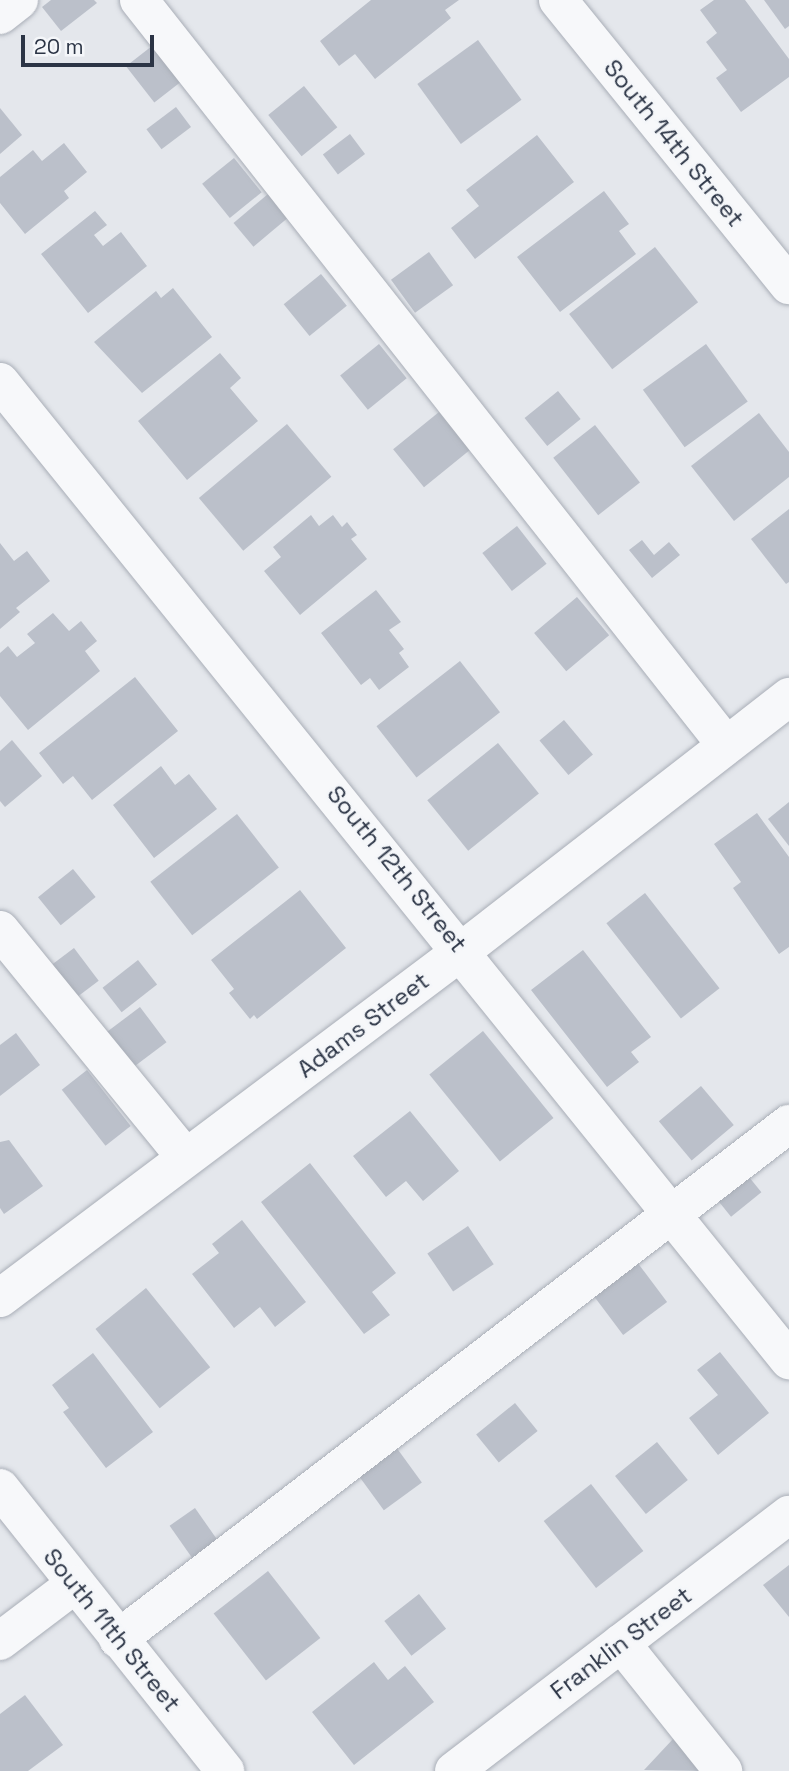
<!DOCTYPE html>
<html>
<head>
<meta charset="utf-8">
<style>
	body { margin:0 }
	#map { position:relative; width:789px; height:1771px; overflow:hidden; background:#e4e7ec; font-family:"Space Grotesk",sans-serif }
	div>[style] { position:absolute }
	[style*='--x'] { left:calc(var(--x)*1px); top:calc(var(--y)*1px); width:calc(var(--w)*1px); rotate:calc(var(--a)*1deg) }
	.building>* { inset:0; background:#bbc0ca; transform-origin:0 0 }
	.roads { filter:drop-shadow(0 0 2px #a9aeb7) drop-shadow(0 0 2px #a9aeb7) }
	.minor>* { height:38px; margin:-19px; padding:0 19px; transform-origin:19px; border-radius:19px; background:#f7f8fa }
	span { translate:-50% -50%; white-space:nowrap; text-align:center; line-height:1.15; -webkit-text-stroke:5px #f4f6f9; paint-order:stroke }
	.street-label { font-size:24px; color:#2b3445 }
	.scale { position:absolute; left:21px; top:35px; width:133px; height:32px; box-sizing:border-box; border:4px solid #2b3445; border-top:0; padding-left:9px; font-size:21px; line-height:24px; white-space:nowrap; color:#2b3445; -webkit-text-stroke:5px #f4f6f9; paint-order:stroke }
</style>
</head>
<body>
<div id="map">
	<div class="building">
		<i style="clip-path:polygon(51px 0,94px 0,97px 3px,61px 31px,42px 7px)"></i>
		<i style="clip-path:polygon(371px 0,459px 0,445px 10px,451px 18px,375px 79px,355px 54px,339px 66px,320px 41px)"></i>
		<i style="clip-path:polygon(714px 0,745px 0,789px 59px,789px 77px,741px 112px,716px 78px,727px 70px,706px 42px,717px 33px,700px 10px)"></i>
		<i style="clip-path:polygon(764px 0,789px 0,789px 26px,785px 29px)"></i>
		<i style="left:478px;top:40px;width:74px;height:75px;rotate:54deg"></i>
		<i style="left:152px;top:46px;width:46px;height:33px;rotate:52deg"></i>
		<i style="left:304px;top:86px;width:53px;height:46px;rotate:51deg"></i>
		<i style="left:176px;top:107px;width:25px;height:37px;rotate:53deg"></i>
		<i style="clip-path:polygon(0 108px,22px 135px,0 154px)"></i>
		<i style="left:350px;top:134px;width:25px;height:34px;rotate:53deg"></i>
		<i style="clip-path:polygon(537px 135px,574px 182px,475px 259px,451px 228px,479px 206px,466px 190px)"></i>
		<i style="clip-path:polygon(64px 143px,87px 172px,64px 191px,69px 198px,25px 234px,0 203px,0 177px,33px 150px,42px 161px)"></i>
		<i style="left:234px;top:158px;width:44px;height:41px;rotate:51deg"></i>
		<i style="clip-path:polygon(604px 191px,629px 224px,619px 231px,636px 254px,560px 312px,517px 257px)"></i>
		<i style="left:268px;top:194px;width:31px;height:45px;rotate:50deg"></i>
		<i style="clip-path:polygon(95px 211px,107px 225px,94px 235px,103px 246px,121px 232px,147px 266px,88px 313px,41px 254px)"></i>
		<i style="left:655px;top:247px;width:70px;height:109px;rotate:52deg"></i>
		<i style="left:429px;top:252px;width:41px;height:47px;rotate:54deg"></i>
		<i style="left:321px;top:274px;width:41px;height:48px;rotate:51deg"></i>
		<i style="clip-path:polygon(173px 288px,212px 337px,142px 393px,94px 342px,156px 291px,161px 298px)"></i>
		<i style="left:379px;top:344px;width:44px;height:50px;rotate:51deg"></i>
		<i style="left:706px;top:344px;width:71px;height:78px;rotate:54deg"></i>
		<i style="clip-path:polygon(220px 353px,241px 378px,230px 388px,258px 421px,187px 480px,138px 421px)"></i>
		<i style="left:558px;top:391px;width:36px;height:43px;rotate:51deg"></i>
		<i style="left:439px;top:412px;width:49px;height:59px;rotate:51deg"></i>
		<i style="clip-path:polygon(759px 413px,789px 452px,789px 477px,734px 521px,691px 466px)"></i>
		<i style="left:287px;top:424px;width:69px;height:115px;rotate:50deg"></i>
		<i style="left:595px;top:425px;width:73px;height:53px;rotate:52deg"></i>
		<i style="clip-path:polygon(789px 509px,789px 582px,786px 584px,751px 539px)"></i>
		<i style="clip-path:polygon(311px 515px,319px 526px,333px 515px,342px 527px,347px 522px,357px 535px,351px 539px,367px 559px,300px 615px,264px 571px,281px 557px,273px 547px)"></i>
		<i style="left:517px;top:526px;width:48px;height:44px;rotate:52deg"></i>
		<i style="clip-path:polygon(642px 540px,654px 555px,669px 542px,680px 555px,652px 578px,629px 550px)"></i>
		<i style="clip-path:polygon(0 543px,14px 561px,27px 551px,50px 581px,16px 608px,20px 612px,0 629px)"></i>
		<i style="clip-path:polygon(376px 590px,401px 622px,389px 630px,404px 649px,399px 653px,409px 667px,379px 690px,370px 678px,361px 685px,321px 633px)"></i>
		<i style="left:577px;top:597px;width:50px;height:56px;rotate:50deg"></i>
		<i style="clip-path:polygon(53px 613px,69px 631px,81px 621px,97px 641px,85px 651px,100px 671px,28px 730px,0 696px,0 653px,8px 646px,17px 657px,35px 643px,27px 634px)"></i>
		<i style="left:460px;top:661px;width:65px;height:106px;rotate:52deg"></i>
		<i style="clip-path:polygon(135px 677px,178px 731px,92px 800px,73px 776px,63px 784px,39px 753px)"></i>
		<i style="left:564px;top:720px;width:45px;height:32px;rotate:50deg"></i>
		<i style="clip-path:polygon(12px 740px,42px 776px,5px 807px,0 801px,0 751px)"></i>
		<i style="left:498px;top:743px;width:65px;height:91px;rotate:51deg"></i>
		<i style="clip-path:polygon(161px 766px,175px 785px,189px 774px,217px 809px,154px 858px,113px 805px)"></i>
		<i style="clip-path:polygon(789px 802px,789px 846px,768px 819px)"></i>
		<i style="clip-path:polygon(757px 813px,789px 857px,789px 947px,779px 954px,733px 888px,741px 882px,714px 844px)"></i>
		<i style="left:237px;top:814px;width:68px;height:110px;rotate:52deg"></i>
		<i style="left:73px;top:869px;width:36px;height:45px;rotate:51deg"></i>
		<i style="clip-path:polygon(300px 890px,346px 948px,257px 1019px,254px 1015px,250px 1019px,229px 993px,234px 989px,211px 960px)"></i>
		<i style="left:645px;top:893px;width:121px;height:49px;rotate:52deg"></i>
		<i style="left:74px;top:948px;width:41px;height:27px;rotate:53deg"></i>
		<i style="clip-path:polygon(583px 950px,651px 1037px,631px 1052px,639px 1062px,607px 1087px,531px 990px)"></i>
		<i style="left:138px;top:960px;width:31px;height:45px;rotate:52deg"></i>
		<i style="left:140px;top:1007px;width:44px;height:42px;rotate:53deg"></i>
		<i style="left:483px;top:1031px;width:112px;height:69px;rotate:51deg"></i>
		<i style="clip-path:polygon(16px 1033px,40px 1065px,0 1096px,0 1045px)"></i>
		<i style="left:87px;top:1070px;width:71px;height:32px;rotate:52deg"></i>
		<i style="left:701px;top:1086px;width:51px;height:55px;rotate:50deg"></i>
		<i style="clip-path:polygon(410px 1111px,459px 1171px,423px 1201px,406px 1181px,386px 1197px,353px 1156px)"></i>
		<i style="clip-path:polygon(9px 1140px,43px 1186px,4px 1214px,0 1208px,0 1142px)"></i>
		<i style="clip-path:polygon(310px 1163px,396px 1273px,372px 1292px,390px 1315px,364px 1334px,261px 1202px)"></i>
		<i style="left:745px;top:1172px;width:26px;height:39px;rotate:51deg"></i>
		<i style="clip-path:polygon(242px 1220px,306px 1302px,275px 1327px,260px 1307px,234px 1328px,192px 1274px,219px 1253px,212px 1244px)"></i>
		<i style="left:468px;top:1226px;width:46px;height:49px;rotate:56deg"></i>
		<i style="left:637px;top:1262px;width:50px;height:55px;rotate:53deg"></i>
		<i style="left:146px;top:1288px;width:102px;height:65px;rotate:51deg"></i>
		<i style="clip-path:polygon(720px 1352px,769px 1413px,718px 1455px,689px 1418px,718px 1395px,697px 1370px)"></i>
		<i style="clip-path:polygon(93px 1353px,153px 1432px,106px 1468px,63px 1412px,69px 1408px,52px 1385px)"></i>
		<i style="left:515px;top:1403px;width:36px;height:50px;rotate:51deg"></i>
		<i style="left:657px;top:1442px;width:49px;height:54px;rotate:51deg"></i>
		<i style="left:396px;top:1447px;width:44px;height:47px;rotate:54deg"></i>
		<i style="left:591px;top:1484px;width:85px;height:60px;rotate:52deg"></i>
		<i style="left:195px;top:1508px;width:40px;height:31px;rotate:55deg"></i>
		<i style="clip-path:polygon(789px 1565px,789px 1617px,763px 1585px)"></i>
		<i style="left:268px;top:1571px;width:85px;height:69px;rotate:52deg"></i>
		<i style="left:419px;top:1594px;width:44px;height:44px;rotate:52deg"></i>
		<i style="clip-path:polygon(374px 1662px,388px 1680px,405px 1666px,434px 1702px,354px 1765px,312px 1712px)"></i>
		<i style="clip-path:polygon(25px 1695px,63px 1745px,28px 1771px,0 1771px,0 1714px)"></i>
		<i style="clip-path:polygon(673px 1739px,705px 1771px,644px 1770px)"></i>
	</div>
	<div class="roads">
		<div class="minor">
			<i style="--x:139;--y:0;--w:948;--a:51.76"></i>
			<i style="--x:558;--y:0;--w:367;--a:51"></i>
			<i style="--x:0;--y:15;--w:24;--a:-38"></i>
			<i style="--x:0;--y:382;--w:1257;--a:51.11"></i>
			<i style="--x:0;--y:930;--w:293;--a:50.8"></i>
			<i style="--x:0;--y:1298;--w:579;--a:-36.93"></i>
			<i style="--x:463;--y:950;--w:413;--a:-37.8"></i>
			<i style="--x:0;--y:1488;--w:362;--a:51.5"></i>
			<i style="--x:118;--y:1639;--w:846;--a:-37.51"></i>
			<i style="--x:0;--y:1641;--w:93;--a:-37.1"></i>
			<i style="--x:621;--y:1643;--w:164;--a:51.4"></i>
			<i style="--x:454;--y:1771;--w:422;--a:-37.4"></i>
		</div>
	</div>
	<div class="street-label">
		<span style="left:674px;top:143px;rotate:51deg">South 14th Street</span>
		<span style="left:397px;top:869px;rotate:51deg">South 12th Street</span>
		<span style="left:363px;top:1025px;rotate:-37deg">Adams Street</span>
		<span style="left:112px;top:1630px;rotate:51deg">South 11th Street</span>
		<span style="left:621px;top:1643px;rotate:-37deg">Franklin Street</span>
	</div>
	<div class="scale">20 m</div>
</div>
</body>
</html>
